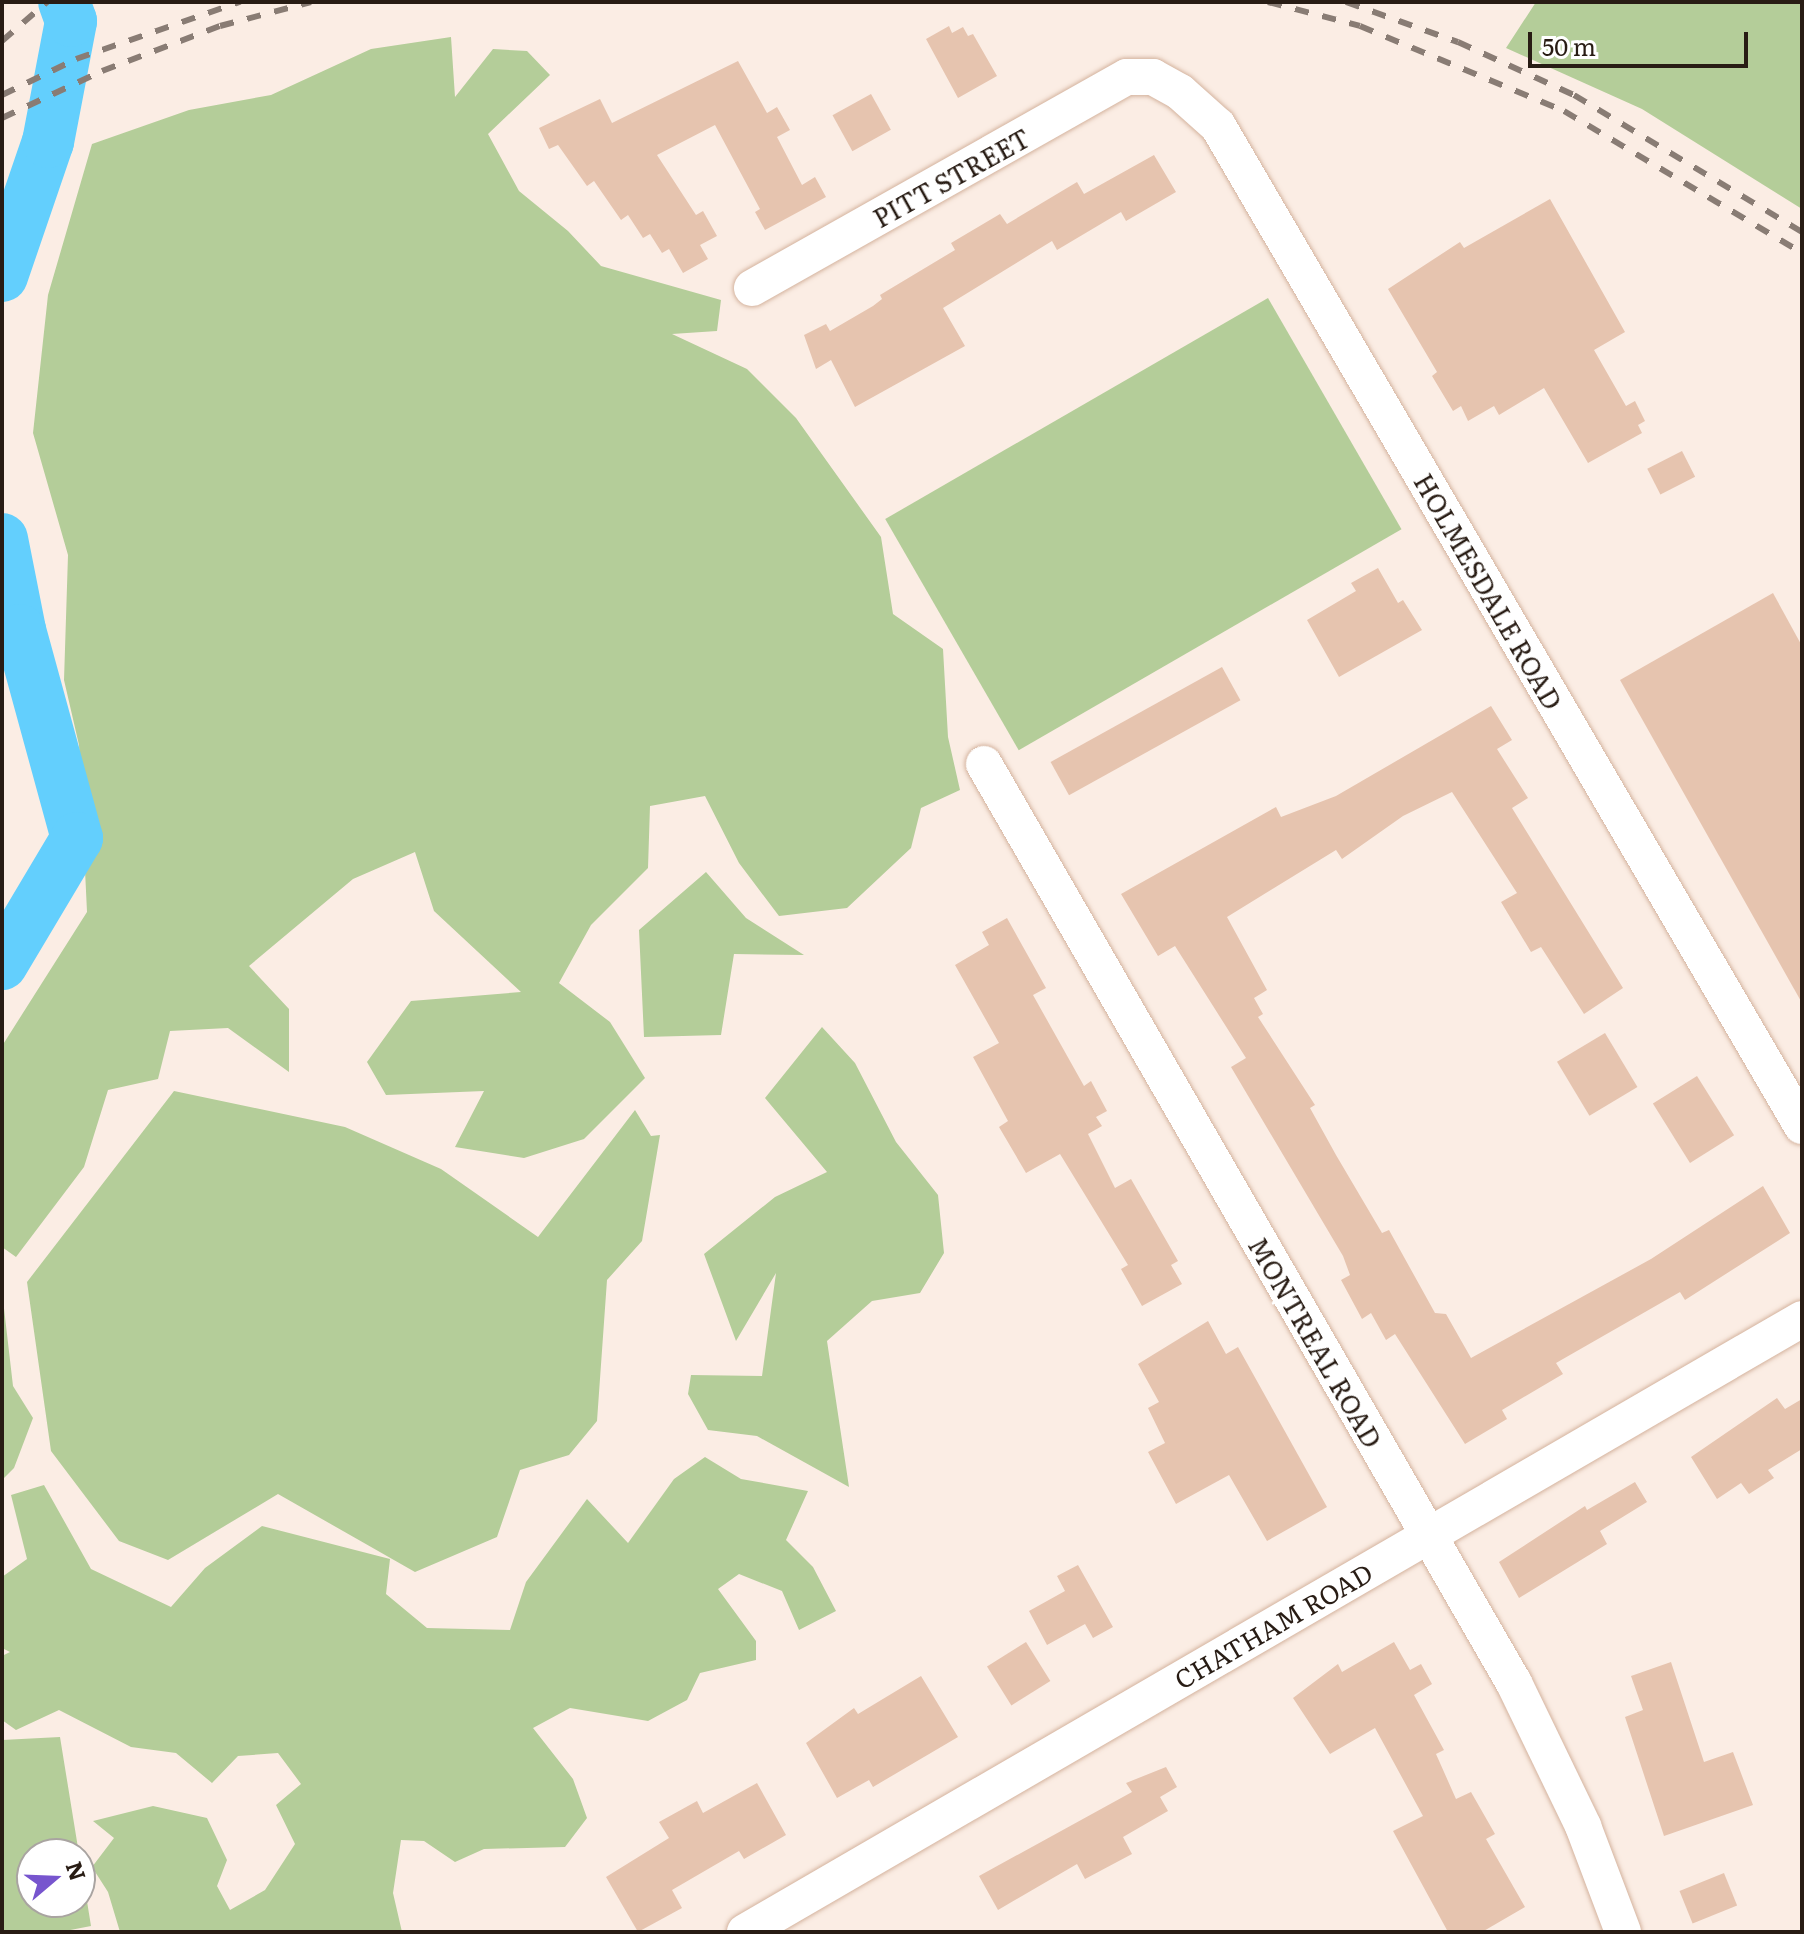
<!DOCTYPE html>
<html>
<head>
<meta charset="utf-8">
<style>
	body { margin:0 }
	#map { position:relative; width:1804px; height:1934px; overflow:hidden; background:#fbede4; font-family:Literata,serif }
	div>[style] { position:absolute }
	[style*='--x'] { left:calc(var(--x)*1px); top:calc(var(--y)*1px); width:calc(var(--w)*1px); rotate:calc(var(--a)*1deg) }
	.green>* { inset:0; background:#b4cd99; transform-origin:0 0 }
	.river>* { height:52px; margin:-26px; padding:0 26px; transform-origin:26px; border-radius:26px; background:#63cffd }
	.building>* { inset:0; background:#e6c4af; transform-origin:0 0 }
	.roads { filter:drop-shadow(0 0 2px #d4b39e) drop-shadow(0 0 2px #d4b39e) }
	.minor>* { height:36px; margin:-18px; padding:0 18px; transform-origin:18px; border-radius:18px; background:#fff }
	.rail>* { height:6px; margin-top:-3px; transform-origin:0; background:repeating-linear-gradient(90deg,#897c74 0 14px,transparent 0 28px) }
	span { translate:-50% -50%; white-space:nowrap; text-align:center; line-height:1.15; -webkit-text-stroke:8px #fff; paint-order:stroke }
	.street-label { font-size:26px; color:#281c14 }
	.frame { position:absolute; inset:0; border:4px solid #281c14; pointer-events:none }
	.north { position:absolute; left:16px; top:1838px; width:80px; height:80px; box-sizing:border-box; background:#fff; border:2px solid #a9a4a1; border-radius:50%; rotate:71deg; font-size:22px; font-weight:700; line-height:32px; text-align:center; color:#281c14 }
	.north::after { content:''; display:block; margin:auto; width:28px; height:36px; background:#7755ce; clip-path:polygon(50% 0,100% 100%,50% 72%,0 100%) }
	.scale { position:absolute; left:1528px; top:32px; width:220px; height:36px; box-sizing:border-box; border:4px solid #281c14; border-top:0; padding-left:10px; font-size:24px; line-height:28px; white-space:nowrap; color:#281c14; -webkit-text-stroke:6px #fff; paint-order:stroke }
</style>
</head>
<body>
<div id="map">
	<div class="green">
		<i style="clip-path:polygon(1536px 2px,1802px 2px,1802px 209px,1642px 109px,1506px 48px)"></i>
		<i style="clip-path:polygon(451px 37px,455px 97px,493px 49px,527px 51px,550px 75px,488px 134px,519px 191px,568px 231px,601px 266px,721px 300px,717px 331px,672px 334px,747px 369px,796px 418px,881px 537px,893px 614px,943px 649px,948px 737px,960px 790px,921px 808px,911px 848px,847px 908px,779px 916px,739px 863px,705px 796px,650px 806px,648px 868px,591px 925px,559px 983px,610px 1022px,645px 1078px,584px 1139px,524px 1158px,455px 1147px,484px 1091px,386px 1095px,367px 1062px,411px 1001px,521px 992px,434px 911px,415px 852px,353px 879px,249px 966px,289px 1009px,289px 1072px,228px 1028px,170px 1031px,158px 1079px,108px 1090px,84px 1167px,16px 1257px,2px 1247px,2px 1046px,87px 912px,79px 745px,64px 680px,68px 555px,33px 433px,48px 295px,92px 144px,189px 110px,271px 95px,371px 49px)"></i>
		<i style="left:1268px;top:298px;width:267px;height:442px;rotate:60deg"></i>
		<i style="clip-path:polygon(706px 872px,746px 918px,804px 955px,734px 954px,721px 1035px,644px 1037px,639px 930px)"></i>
		<i style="clip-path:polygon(822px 1027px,855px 1063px,896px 1142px,938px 1195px,944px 1253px,920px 1293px,872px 1301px,827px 1341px,849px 1487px,757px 1436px,708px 1430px,688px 1394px,691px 1375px,762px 1376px,776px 1273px,736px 1341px,704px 1254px,775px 1197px,827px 1172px,765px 1098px)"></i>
		<i style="clip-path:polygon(174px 1091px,345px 1127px,441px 1169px,538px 1237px,635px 1110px,651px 1136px,660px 1135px,642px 1241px,607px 1280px,597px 1421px,569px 1455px,520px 1470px,497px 1537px,415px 1572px,278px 1494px,168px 1560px,119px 1541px,51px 1451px,27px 1282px)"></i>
		<i style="clip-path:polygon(2px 1291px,13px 1386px,33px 1418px,14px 1468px,2px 1480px)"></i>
		<i style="clip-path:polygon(705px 1457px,741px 1479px,808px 1491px,786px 1540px,813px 1567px,836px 1611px,799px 1630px,782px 1591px,739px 1574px,718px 1589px,756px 1641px,756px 1660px,700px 1673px,687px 1700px,648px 1721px,570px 1708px,533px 1728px,573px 1779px,587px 1818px,565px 1847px,484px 1849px,455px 1862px,424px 1841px,401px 1840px,393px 1893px,402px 1932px,120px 1932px,108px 1892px,92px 1867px,114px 1838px,93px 1821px,153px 1806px,207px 1818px,227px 1860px,217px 1886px,230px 1910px,265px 1890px,295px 1844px,276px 1805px,301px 1784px,278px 1753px,238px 1756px,212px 1783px,176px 1753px,131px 1747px,59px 1710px,16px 1730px,2px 1720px,2px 1656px,10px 1652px,2px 1648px,2px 1577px,27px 1559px,11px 1495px,44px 1485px,91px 1569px,171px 1607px,205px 1568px,262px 1526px,390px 1559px,386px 1594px,427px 1628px,510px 1630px,526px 1582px,587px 1499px,628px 1543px,674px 1479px)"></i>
		<i style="clip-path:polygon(60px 1737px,79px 1854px,32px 1854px,32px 1902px,80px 1902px,80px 1858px,91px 1926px,60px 1932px,2px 1932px,2px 1740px)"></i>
	</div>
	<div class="river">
		<i style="--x:2;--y:276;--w:142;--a:-71.1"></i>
		<i style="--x:48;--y:142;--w:123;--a:-79.2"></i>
		<i style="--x:71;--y:21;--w:20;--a:-110"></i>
		<i style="--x:2;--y:539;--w:93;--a:78.8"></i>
		<i style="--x:20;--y:630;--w:216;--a:74.7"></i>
		<i style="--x:77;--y:838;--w:147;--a:120.8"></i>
	</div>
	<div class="building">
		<i style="clip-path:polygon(949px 26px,952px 33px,963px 27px,968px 36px,973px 34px,997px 76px,958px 98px,926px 39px)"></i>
		<i style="clip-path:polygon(738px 61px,767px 113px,777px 107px,790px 130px,777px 137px,802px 185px,815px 177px,826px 197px,765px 230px,755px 212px,760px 209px,715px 125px,657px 155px,696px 215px,703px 211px,717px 236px,700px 245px,708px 259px,683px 273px,669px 249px,662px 253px,650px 234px,643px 238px,628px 215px,621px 220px,594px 181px,587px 186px,558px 145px,549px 149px,539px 128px,600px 99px,612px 123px)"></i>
		<i style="left:871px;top:94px;width:41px;height:44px;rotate:61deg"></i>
		<i style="clip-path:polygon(1154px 155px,1176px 192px,1126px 221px,1121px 212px,1057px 250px,1052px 241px,943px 308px,965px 346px,855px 407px,831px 360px,816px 369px,804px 335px,826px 324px,830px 331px,873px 306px,882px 299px,880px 295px,955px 250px,951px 243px,1000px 214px,1007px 224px,1077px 182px,1084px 194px)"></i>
		<i style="clip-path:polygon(1550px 199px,1625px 332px,1594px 350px,1626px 406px,1635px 401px,1645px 421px,1638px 425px,1642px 433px,1588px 463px,1544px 388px,1499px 415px,1494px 406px,1468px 421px,1461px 406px,1453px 411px,1432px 376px,1437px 372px,1388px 289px,1460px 242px,1464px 248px)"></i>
		<i style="left:1682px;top:451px;width:29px;height:39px;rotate:63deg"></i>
		<i style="clip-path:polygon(1378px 568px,1398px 603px,1403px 600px,1422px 630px,1339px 677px,1307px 620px,1356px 591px,1351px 583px)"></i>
		<i style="clip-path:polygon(1773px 593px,1802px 646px,1802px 1003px,1620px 680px)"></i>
		<i style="left:1222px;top:667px;width:38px;height:196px;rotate:61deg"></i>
		<i style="clip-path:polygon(1491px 706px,1512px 740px,1497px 749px,1528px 798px,1512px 808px,1623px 988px,1584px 1014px,1541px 947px,1531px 952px,1501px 902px,1517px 893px,1452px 792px,1403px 816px,1342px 859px,1336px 850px,1227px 917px,1267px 990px,1254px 998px,1263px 1014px,1258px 1017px,1315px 1105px,1310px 1108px,1336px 1155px,1382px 1233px,1389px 1230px,1435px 1313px,1446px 1314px,1471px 1358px,1651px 1259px,1763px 1186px,1790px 1233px,1685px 1300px,1680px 1292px,1556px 1363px,1563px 1374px,1502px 1410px,1507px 1419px,1465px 1444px,1395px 1334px,1386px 1340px,1371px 1313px,1362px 1319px,1341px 1280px,1350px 1275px,1343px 1256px,1231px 1067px,1246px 1058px,1175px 946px,1158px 956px,1121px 894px,1276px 807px,1281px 817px,1336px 796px)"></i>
		<i style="clip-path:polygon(1007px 918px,1046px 988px,1033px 995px,1084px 1086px,1091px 1081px,1107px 1111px,1096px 1117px,1102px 1126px,1088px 1134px,1115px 1188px,1131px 1179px,1178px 1261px,1171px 1265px,1182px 1284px,1142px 1306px,1121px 1269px,1128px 1265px,1060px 1154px,1026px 1173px,999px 1127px,1008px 1121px,973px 1057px,999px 1043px,955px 965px,989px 945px,982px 932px)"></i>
		<i style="left:1605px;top:1033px;width:63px;height:56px;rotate:59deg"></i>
		<i style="left:1697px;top:1076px;width:70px;height:52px;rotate:58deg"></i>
		<i style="clip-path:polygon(1208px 1321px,1226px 1354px,1238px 1347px,1327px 1507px,1267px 1541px,1229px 1475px,1176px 1504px,1148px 1452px,1165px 1443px,1148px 1408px,1159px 1402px,1138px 1364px)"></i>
		<i style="clip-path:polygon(1777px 1398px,1785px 1409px,1802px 1399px,1802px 1449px,1768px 1470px,1774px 1478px,1749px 1494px,1741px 1483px,1717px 1499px,1691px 1457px)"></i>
		<i style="clip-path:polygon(1635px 1482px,1647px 1502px,1600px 1531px,1607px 1544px,1519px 1598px,1499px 1562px,1585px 1506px,1587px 1510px)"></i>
		<i style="clip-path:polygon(1078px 1565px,1113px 1627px,1093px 1638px,1085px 1624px,1047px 1645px,1029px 1611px,1065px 1591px,1057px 1576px)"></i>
		<i style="left:1026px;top:1642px;width:46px;height:46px;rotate:58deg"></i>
		<i style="clip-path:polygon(1394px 1642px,1410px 1670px,1421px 1664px,1432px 1684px,1414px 1695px,1444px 1750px,1436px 1754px,1456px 1799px,1471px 1792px,1495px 1834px,1486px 1839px,1525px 1907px,1482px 1932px,1448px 1932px,1393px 1831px,1423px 1816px,1375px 1728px,1330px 1754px,1293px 1698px,1338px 1664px,1342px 1672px)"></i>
		<i style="clip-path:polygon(1671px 1662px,1704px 1762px,1733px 1752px,1753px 1805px,1664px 1836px,1625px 1717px,1643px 1710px,1631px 1676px)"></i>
		<i style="clip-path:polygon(921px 1676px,958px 1737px,873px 1787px,869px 1780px,837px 1798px,806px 1743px,854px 1708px,858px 1714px)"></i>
		<i style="clip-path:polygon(1166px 1767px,1177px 1787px,1160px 1797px,1168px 1811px,1123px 1837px,1132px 1854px,1085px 1879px,1077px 1864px,998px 1910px,979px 1876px,1132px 1792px,1126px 1783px)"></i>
		<i style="clip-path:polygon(757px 1783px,786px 1835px,744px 1859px,739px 1851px,672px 1890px,682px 1908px,638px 1932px,606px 1877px,669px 1838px,659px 1822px,697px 1801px,703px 1813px)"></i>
		<i style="left:1724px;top:1873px;width:35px;height:48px;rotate:68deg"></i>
	</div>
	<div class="roads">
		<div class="minor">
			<i style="--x:752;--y:288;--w:430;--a:-29.4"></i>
			<i style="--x:1127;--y:77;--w:26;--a:0"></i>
			<i style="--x:1153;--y:77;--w:31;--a:29"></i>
			<i style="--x:1180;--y:92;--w:51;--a:41.8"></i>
			<i style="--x:1218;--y:126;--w:1158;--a:59.72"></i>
			<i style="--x:984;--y:764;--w:1061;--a:60.03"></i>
			<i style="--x:1514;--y:1683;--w:159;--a:64.2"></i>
			<i style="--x:1583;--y:1826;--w:113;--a:69.3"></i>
			<i style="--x:745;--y:1932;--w:1222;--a:-30.11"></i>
		</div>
	</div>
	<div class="rail">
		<i style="--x:1268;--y:2;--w:95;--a:14.6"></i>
		<i style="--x:1360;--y:26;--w:221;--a:22.6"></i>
		<i style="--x:1564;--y:111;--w:277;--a:30.8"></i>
		<i style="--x:1346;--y:2;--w:119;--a:19.7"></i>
		<i style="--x:1458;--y:42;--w:128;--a:24.6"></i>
		<i style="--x:1574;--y:95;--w:266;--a:31"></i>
		<i style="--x:2;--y:41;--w:60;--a:-40.9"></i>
		<i style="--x:2;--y:95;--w:82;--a:-25.9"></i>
		<i style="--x:76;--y:59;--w:174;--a:-19.2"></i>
		<i style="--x:2;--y:118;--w:110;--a:-25.2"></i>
		<i style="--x:102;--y:71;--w:126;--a:-20.9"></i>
		<i style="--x:220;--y:26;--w:94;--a:-14.8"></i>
	</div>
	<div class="street-label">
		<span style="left:951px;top:177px;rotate:-29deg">PITT STREET</span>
		<span style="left:1489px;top:591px;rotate:60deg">HOLMESDALE ROAD</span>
		<span style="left:1316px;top:1342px;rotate:60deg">MONTREAL ROAD</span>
		<span style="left:1273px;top:1625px;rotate:-30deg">CHATHAM ROAD</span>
	</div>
	<div class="frame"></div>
	<div class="north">N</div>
	<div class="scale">50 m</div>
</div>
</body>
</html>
